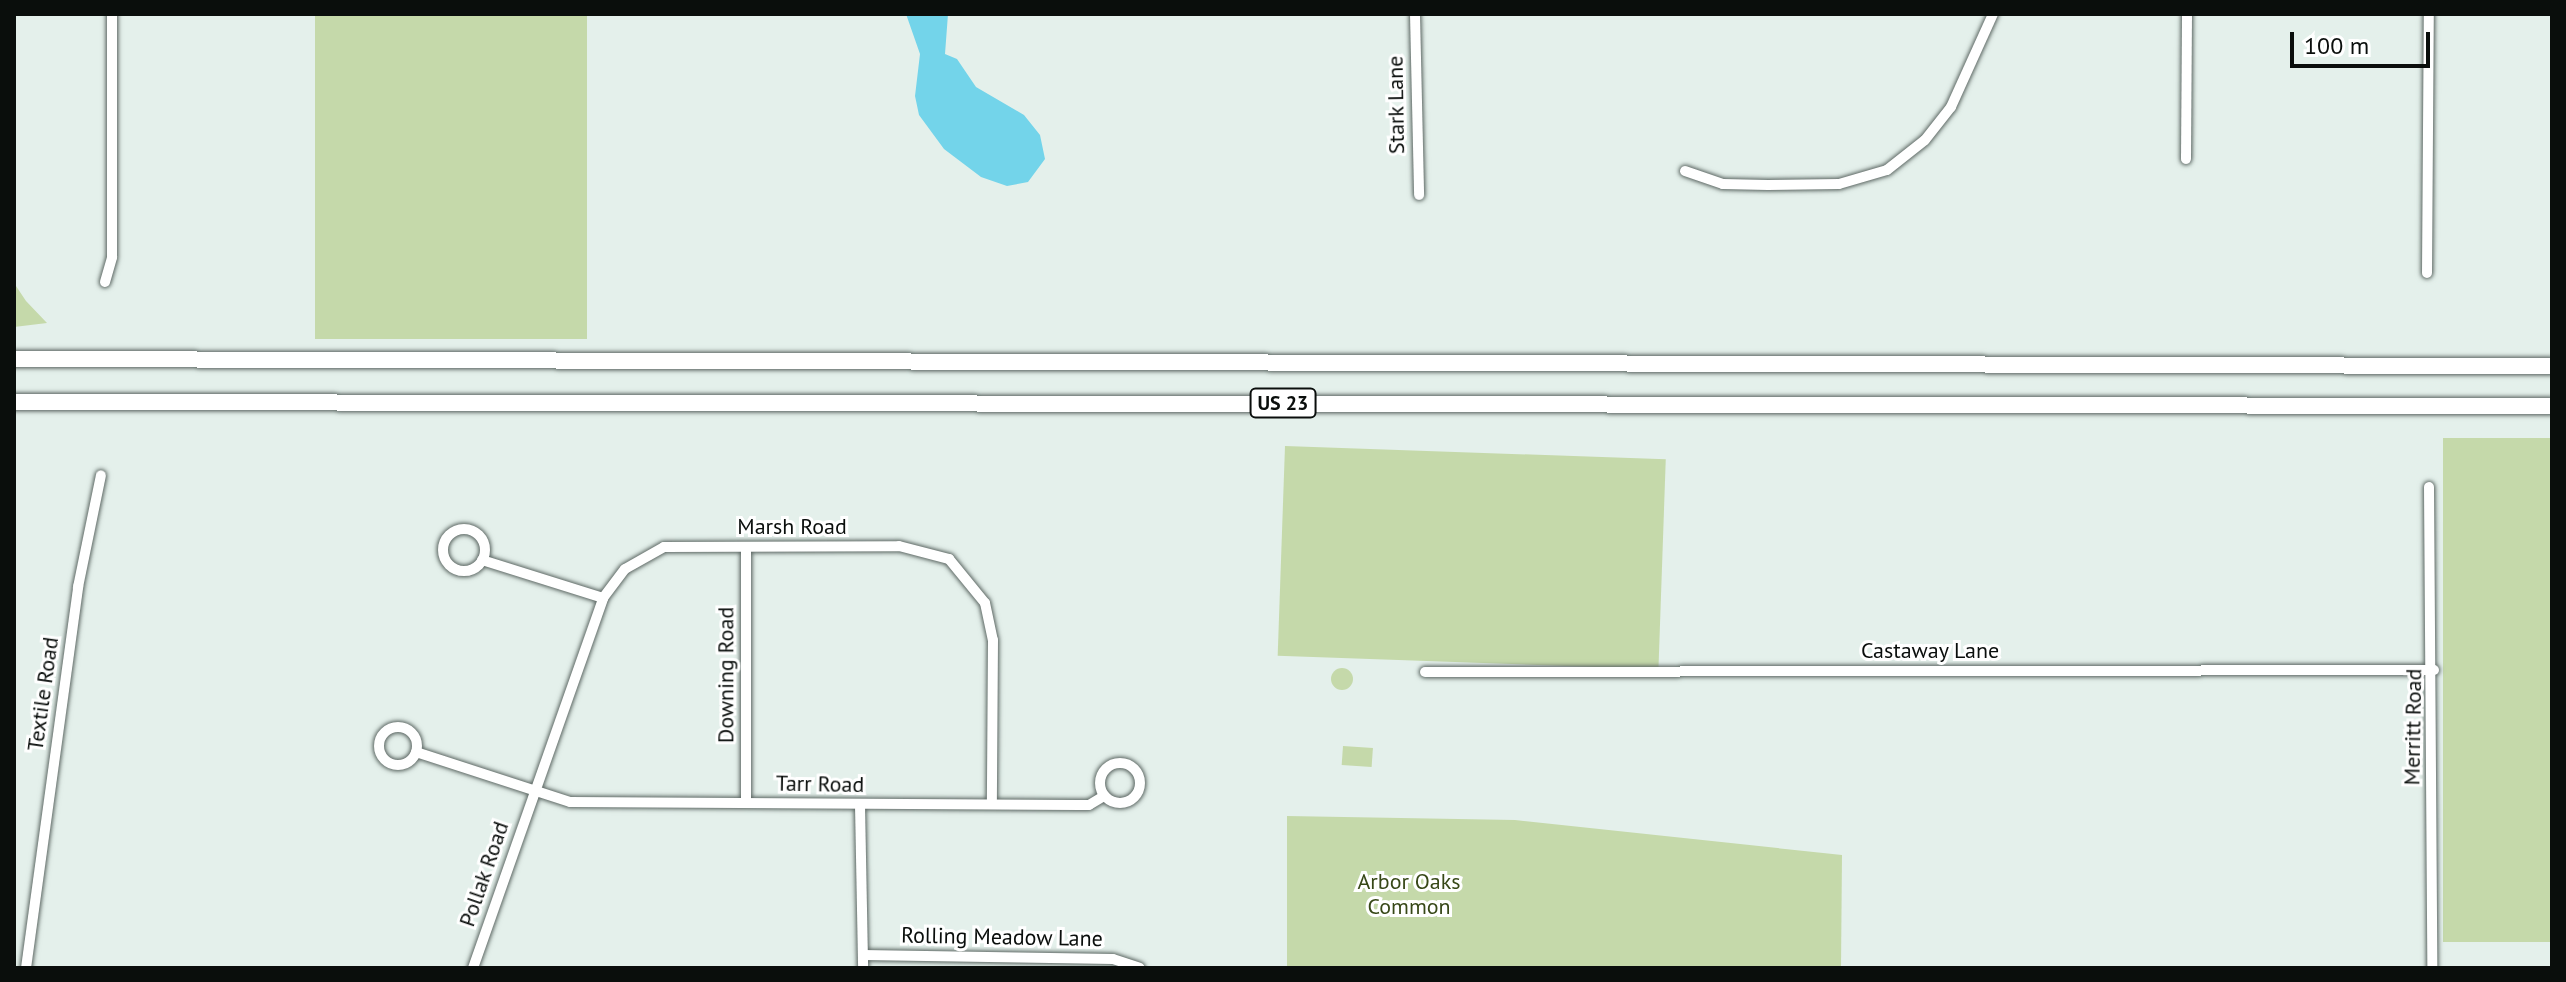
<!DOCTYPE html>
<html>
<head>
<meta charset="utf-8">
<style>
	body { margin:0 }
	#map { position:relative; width:2566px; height:982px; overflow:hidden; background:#e4f0eb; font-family:"PT Sans",sans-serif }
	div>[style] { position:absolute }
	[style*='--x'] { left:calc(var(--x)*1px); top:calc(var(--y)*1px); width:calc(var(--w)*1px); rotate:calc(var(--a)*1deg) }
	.green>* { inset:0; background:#c5d9aa; transform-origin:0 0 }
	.round { border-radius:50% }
	.water>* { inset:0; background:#73d4ea }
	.roads { filter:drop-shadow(0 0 2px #5e6965) drop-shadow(0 0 2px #5e6965) }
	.minor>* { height:10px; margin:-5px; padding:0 5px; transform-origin:5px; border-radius:5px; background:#fff }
	.minor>.ring { margin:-5px; padding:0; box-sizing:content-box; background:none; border:10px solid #fff; border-radius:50% }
	.highway>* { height:16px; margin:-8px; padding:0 8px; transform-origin:8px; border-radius:8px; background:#fff }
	span { translate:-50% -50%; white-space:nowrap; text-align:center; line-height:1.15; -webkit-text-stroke:6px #fff; paint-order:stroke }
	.shield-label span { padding:2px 6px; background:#fff; border:2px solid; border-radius:6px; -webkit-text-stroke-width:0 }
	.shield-label { font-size:20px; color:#0a0e0c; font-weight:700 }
	.street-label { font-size:22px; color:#0a0e0c }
	.park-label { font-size:22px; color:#374817 }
	.frame { position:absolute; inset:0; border:16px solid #0a0e0c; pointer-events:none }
	.scale { position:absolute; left:2290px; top:32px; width:140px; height:36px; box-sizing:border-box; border:4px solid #0a0e0c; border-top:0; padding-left:10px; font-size:24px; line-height:28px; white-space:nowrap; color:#0a0e0c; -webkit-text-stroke:6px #fff; paint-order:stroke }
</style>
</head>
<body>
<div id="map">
	<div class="green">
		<i style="left:315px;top:14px;width:272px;height:325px"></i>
		<i style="clip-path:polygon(14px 283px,26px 301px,47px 323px,14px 327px)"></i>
		<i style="left:2552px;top:438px;width:504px;height:109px;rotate:90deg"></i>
		<i style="left:1285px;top:446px;width:381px;height:210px;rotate:2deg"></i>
		<i class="round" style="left:1331px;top:668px;width:22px;height:22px"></i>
		<i style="left:1343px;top:746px;width:30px;height:19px;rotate:4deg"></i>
		<i style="clip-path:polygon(1287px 816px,1515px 820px,1842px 855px,1841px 968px,1287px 968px)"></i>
	</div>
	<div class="water">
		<i style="clip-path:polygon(906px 14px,948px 14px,945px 54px,957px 59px,976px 87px,1024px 115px,1040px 135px,1045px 159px,1028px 182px,1007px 186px,981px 177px,944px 149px,919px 115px,915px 96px,920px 54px)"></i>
	</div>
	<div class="roads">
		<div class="minor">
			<i style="--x:1415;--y:14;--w:181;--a:88.7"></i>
			<i style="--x:2186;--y:159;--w:145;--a:-89.6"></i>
			<i style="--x:1685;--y:171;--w:40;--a:18.9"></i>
			<i style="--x:1723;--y:184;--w:45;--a:1.3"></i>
			<i style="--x:1768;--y:185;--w:71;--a:-0.8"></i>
			<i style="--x:1839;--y:184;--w:50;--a:-16.3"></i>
			<i style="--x:1887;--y:170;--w:48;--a:-38.3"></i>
			<i style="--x:1925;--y:140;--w:42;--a:-51.8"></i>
			<i style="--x:1951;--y:107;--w:102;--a:-65.7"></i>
			<i style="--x:2427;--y:273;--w:259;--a:-89.6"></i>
			<i style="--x:105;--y:282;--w:26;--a:-74"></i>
			<i style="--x:112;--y:257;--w:243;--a:-90"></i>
			<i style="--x:2429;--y:487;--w:481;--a:89.6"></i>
			<i class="ring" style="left:443px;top:529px;width:32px;height:32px"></i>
			<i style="--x:482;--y:560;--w:127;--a:17.4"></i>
			<i style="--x:1425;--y:672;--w:1009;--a:-0.11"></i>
			<i class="ring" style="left:379px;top:727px;width:28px;height:28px"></i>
			<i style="--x:416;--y:752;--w:162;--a:18"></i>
			<i style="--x:570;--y:802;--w:519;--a:0.33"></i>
			<i style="--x:1089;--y:805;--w:17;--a:-31"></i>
			<i class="ring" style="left:1100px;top:763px;width:30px;height:30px"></i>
			<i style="--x:746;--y:803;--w:256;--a:-90"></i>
			<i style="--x:860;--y:805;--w:163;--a:88.9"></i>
			<i style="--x:863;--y:955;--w:250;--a:0.9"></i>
			<i style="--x:1113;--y:959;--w:28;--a:18"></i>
			<i style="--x:26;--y:968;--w:385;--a:-82.2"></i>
			<i style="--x:78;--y:587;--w:114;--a:-78.4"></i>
			<i style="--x:473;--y:968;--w:392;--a:-70.6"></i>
			<i style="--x:603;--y:598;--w:36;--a:-53"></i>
			<i style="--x:625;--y:569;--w:45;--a:-29.4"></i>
			<i style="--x:664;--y:547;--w:235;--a:-0.2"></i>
			<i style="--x:899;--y:546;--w:52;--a:14.6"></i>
			<i style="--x:949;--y:559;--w:57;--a:50.7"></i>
			<i style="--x:985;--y:603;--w:38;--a:78"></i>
			<i style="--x:993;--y:640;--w:162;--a:90.4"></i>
		</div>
		<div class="highway">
			<i style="--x:14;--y:359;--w:2538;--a:0.16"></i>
			<i style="--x:14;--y:402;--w:2538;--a:0.09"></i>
		</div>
	</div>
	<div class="shield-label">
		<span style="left:1283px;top:403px">US 23</span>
	</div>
	<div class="street-label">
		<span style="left:1396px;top:105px;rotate:-91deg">Stark Lane</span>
		<span style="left:792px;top:527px">Marsh Road</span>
		<span style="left:1930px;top:651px">Castaway Lane</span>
		<span style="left:726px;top:675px;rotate:-90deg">Downing Road</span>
		<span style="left:43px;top:694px;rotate:-82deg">Textile Road</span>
		<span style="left:2413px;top:727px;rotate:-89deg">Merritt Road</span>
		<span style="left:820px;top:784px;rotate:1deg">Tarr Road</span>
		<span style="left:484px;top:874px;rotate:-71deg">Pollak Road</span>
		<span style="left:1002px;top:937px;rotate:1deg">Rolling Meadow Lane</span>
	</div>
	<div class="park-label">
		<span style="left:1409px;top:894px">Arbor Oaks<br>Common</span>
	</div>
	<div class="frame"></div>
	<div class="scale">100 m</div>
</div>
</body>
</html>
